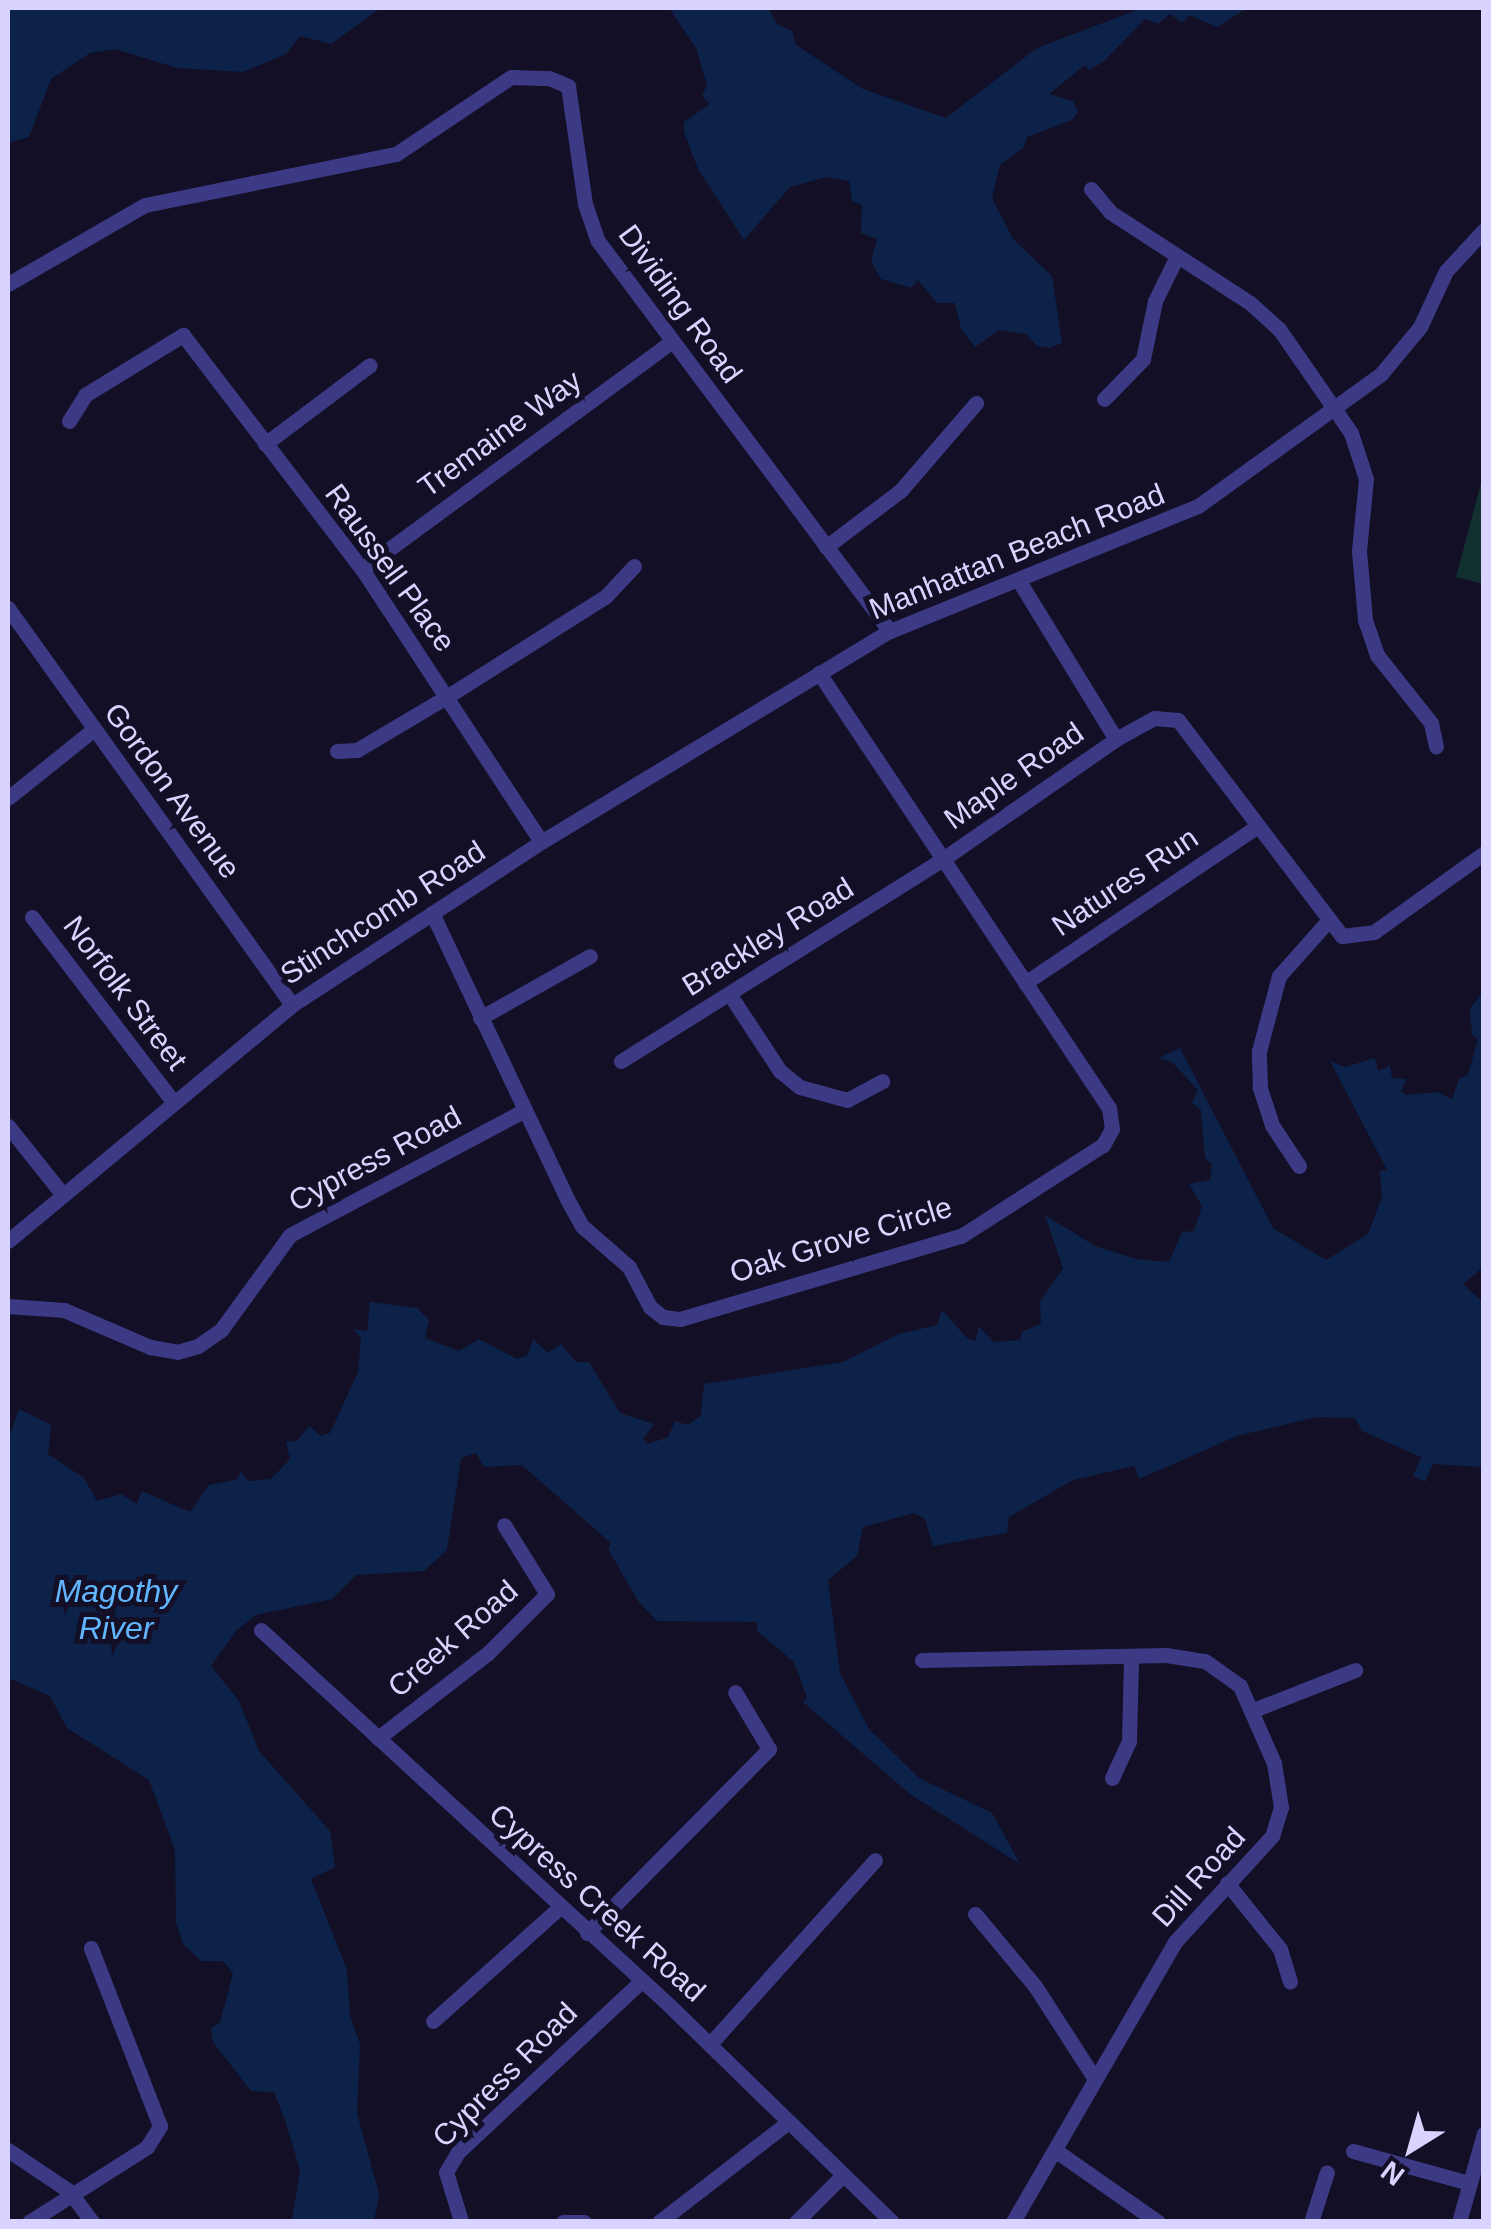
<!DOCTYPE html>
<html>
<head>
<meta charset="utf-8">
<style>
	body { margin:0 }
	#map { position:relative; width:1491px; height:2229px; overflow:hidden; background:#130f26; font-family:Helvetica,sans-serif }
	div>[style] { position:absolute }
	[style*='--x'] { left:calc(var(--x)*1px); top:calc(var(--y)*1px); width:calc(var(--w)*1px); rotate:calc(var(--a)*1deg) }
	.green>* { inset:0; background:#12302f }
	.water>* { inset:0; background:#0c2248 }
	.minor>* { height:15px; margin:-7.5px; padding:0 7.5px; transform-origin:7.5px; border-radius:7.5px; background:#3d3a85 }
	span { translate:-50% -50%; white-space:nowrap; text-align:center; line-height:1.15; -webkit-text-stroke:10px #130f26; paint-order:stroke }
	.street-label { font-size:30px; color:#d9d4ff }
	.water-label { font-size:32px; color:#62b6ff; font-style:italic }
	.frame { position:absolute; inset:0; border:10px solid #d9d4ff; pointer-events:none }
	.north { position:absolute; left:1361px; top:2099px; width:100px; height:100px; -webkit-text-stroke:8px #130f26; paint-order:stroke; rotate:217deg; font-size:28px; font-weight:700; line-height:40px; text-align:center; color:#d9d4ff }
	.north::after { content:''; display:block; margin:auto; width:35px; height:45px; background:#d9d4ff; clip-path:polygon(50% 0,100% 100%,50% 72%,0 100%) }
</style>
</head>
<body>
<div id="map">
	<div class="green">
		<i style="clip-path:polygon(1483px 476px,1484px 584px,1483px 584px,1456px 577px)"></i>
	</div>
	<div class="water">
		<i style="clip-path:polygon(8px 8px,381px 8px,331px 44px,300px 36px,286px 54px,243px 72px,177px 68px,115px 49px,90px 53px,51px 79px,29px 137px,8px 143px)"></i>
		<i style="clip-path:polygon(669px 8px,768px 8px,777px 24px,792px 31px,796px 45px,863px 89px,946px 118px,1037px 48px,1142px 8px,1247px 8px,1217px 27px,1189px 15px,1182px 23px,1170px 14px,1158px 24px,1145px 19px,1103px 62px,1089px 70px,1085px 65px,1049px 94px,1073px 101px,1078px 112px,1072px 120px,1027px 137px,1024px 147px,1000px 165px,992px 198px,1013px 239px,1052px 276px,1062px 343px,1050px 348px,1037px 346px,1026px 334px,999px 330px,975px 347px,961px 329px,955px 303px,937px 303px,918px 280px,911px 288px,881px 279px,871px 261px,877px 239px,861px 233px,862px 205px,852px 201px,849px 181px,827px 177px,790px 187px,744px 240px,698px 169px,684px 132px,684px 122px,710px 104px,702px 96px,707px 85px,696px 48px)"></i>
		<i style="clip-path:polygon(1483px 991px,1483px 1267px,1463px 1284px,1483px 1302px,1483px 1467px,1433px 1464px,1425px 1482px,1413px 1476px,1421px 1457px,1362px 1431px,1355px 1418px,1317px 1417px,1237px 1436px,1139px 1479px,1134px 1466px,1073px 1480px,1009px 1517px,1007px 1533px,933px 1546px,925px 1519px,914px 1513px,863px 1527px,857px 1556px,828px 1580px,840px 1673px,869px 1729px,919px 1778px,992px 1813px,1020px 1864px,910px 1794px,803px 1702px,807px 1697px,794px 1662px,757px 1631px,757px 1622px,657px 1621px,638px 1601px,608px 1549px,611px 1543px,522px 1465px,484px 1467px,476px 1453px,461px 1458px,447px 1550px,424px 1571px,356px 1575px,332px 1599px,256px 1615px,236px 1631px,211px 1666px,239px 1701px,259px 1751px,330px 1831px,335px 1867px,311px 1879px,347px 1970px,350px 2016px,360px 2044px,357px 2113px,379px 2194px,374px 2221px,292px 2221px,300px 2170px,285px 2120px,274px 2092px,251px 2091px,213px 2042px,211px 2028px,220px 2023px,233px 1973px,223px 1961px,201px 1961px,183px 1944px,176px 1922px,175px 1850px,149px 1780px,67px 1728px,50px 1696px,8px 1678px,8px 1441px,19px 1409px,51px 1425px,48px 1454px,84px 1478px,97px 1501px,121px 1494px,137px 1504px,142px 1491px,190px 1512px,209px 1485px,236px 1480px,241px 1472px,248px 1481px,271px 1479px,290px 1459px,286px 1442px,297px 1441px,309px 1426px,321px 1436px,330px 1433px,358px 1372px,361px 1338px,353px 1329px,367px 1331px,370px 1302px,417px 1308px,429px 1320px,425px 1338px,459px 1351px,479px 1339px,517px 1359px,528px 1355px,533px 1339px,548px 1353px,561px 1344px,576px 1362px,589px 1362px,620px 1413px,654px 1424px,643px 1439px,648px 1444px,668px 1437px,675px 1421px,688px 1425px,701px 1415px,704px 1384px,843px 1362px,899px 1334px,937px 1325px,942px 1310px,967px 1338px,975px 1341px,979px 1327px,994px 1342px,1020px 1340px,1023px 1331px,1041px 1324px,1040px 1302px,1063px 1268px,1045px 1215px,1095px 1246px,1136px 1259px,1169px 1262px,1182px 1232px,1194px 1231px,1202px 1206px,1189px 1184px,1210px 1180px,1212px 1164px,1205px 1158px,1201px 1110px,1192px 1103px,1198px 1090px,1172px 1062px,1158px 1058px,1180px 1048px,1273px 1228px,1326px 1260px,1368px 1234px,1382px 1197px,1380px 1171px,1387px 1170px,1330px 1061px,1345px 1067px,1375px 1058px,1378px 1071px,1390px 1066px,1392px 1078px,1406px 1079px,1401px 1091px,1406px 1095px,1437px 1092px,1452px 1099px,1459px 1079px,1468px 1075px,1478px 1039px,1472px 1035px,1470px 1009px)"></i>
	</div>
	<div class="minor">
		<i style="--x:1091;--y:189;--w:30;--a:50"></i>
		<i style="--x:1110;--y:212;--w:167;--a:33"></i>
		<i style="--x:1250;--y:303;--w:39;--a:42"></i>
		<i style="--x:1279;--y:329;--w:126;--a:55.3"></i>
		<i style="--x:1351;--y:433;--w:48;--a:71.9"></i>
		<i style="--x:1366;--y:479;--w:72;--a:95.6"></i>
		<i style="--x:1359;--y:551;--w:69;--a:85"></i>
		<i style="--x:1365;--y:620;--w:37;--a:71"></i>
		<i style="--x:1377;--y:655;--w:87;--a:51.5"></i>
		<i style="--x:1431;--y:723;--w:24;--a:78"></i>
		<i style="--x:8;--y:284;--w:158;--a:-30"></i>
		<i style="--x:145;--y:205;--w:256;--a:-11.5"></i>
		<i style="--x:396;--y:154;--w:138;--a:-33.8"></i>
		<i style="--x:511;--y:77;--w:38;--a:2"></i>
		<i style="--x:549;--y:78;--w:21;--a:23"></i>
		<i style="--x:568;--y:86;--w:119;--a:81.8"></i>
		<i style="--x:585;--y:204;--w:39;--a:71"></i>
		<i style="--x:598;--y:241;--w:487;--a:53.2"></i>
		<i style="--x:1104;--y:399;--w:56;--a:-45.7"></i>
		<i style="--x:1143;--y:359;--w:59;--a:-78.3"></i>
		<i style="--x:1155;--y:301;--w:50;--a:-63.9"></i>
		<i style="--x:69;--y:421;--w:31;--a:-58"></i>
		<i style="--x:85;--y:395;--w:115;--a:-31.5"></i>
		<i style="--x:183;--y:335;--w:295;--a:52.6"></i>
		<i style="--x:362;--y:569;--w:326;--a:56.7"></i>
		<i style="--x:265;--y:444;--w:131;--a:-37"></i>
		<i style="--x:826;--y:547;--w:94;--a:-37.2"></i>
		<i style="--x:901;--y:490;--w:115;--a:-49.2"></i>
		<i style="--x:362;--y:569;--w:383;--a:-36.3"></i>
		<i style="--x:1019;--y:581;--w:185;--a:58.5"></i>
		<i style="--x:1116;--y:739;--w:43;--a:-28.9"></i>
		<i style="--x:1154;--y:718;--w:24;--a:5"></i>
		<i style="--x:1178;--y:720;--w:271;--a:52.8"></i>
		<i style="--x:1342;--y:936;--w:32;--a:-7"></i>
		<i style="--x:1374;--y:932;--w:135;--a:-35.7"></i>
		<i style="--x:8;--y:608;--w:488;--a:54.4"></i>
		<i style="--x:337;--y:751;--w:20;--a:-3"></i>
		<i style="--x:357;--y:750;--w:106;--a:-30.7"></i>
		<i style="--x:448;--y:696;--w:187;--a:-32.3"></i>
		<i style="--x:606;--y:596;--w:41;--a:-47"></i>
		<i style="--x:8;--y:798;--w:110;--a:-38.7"></i>
		<i style="--x:432;--y:913;--w:316;--a:64.7"></i>
		<i style="--x:567;--y:1199;--w:31;--a:61"></i>
		<i style="--x:582;--y:1226;--w:62;--a:41.1"></i>
		<i style="--x:629;--y:1267;--w:45;--a:62.3"></i>
		<i style="--x:650;--y:1307;--w:16;--a:38"></i>
		<i style="--x:663;--y:1317;--w:17;--a:7"></i>
		<i style="--x:680;--y:1319;--w:293;--a:-16.5"></i>
		<i style="--x:961;--y:1236;--w:169;--a:-32.7"></i>
		<i style="--x:1103;--y:1145;--w:18;--a:-61"></i>
		<i style="--x:1112;--y:1129;--w:21;--a:-98"></i>
		<i style="--x:1109;--y:1108;--w:523;--a:-123.69"></i>
		<i style="--x:32;--y:917;--w:234;--a:52.6"></i>
		<i style="--x:1025;--y:983;--w:279;--a:-34"></i>
		<i style="--x:730;--y:995;--w:91;--a:56.7"></i>
		<i style="--x:780;--y:1071;--w:26;--a:39"></i>
		<i style="--x:800;--y:1087;--w:49;--a:15.5"></i>
		<i style="--x:847;--y:1100;--w:40;--a:-28"></i>
		<i style="--x:480;--y:1018;--w:126;--a:-29.4"></i>
		<i style="--x:621;--y:1061;--w:380;--a:-32.1"></i>
		<i style="--x:943;--y:859;--w:211;--a:-34.7"></i>
		<i style="--x:8;--y:1126;--w:88;--a:51.4"></i>
		<i style="--x:1299;--y:1166;--w:49;--a:-123.4"></i>
		<i style="--x:1272;--y:1125;--w:40;--a:-108"></i>
		<i style="--x:1260;--y:1087;--w:36;--a:-92"></i>
		<i style="--x:1259;--y:1051;--w:78;--a:-75.1"></i>
		<i style="--x:1279;--y:976;--w:71;--a:-48.4"></i>
		<i style="--x:8;--y:1241;--w:369;--a:-39.7"></i>
		<i style="--x:292;--y:1005;--w:298;--a:-33.2"></i>
		<i style="--x:541;--y:842;--w:408;--a:-31.2"></i>
		<i style="--x:890;--y:631;--w:332;--a:-22.1"></i>
		<i style="--x:1198;--y:506;--w:226;--a:-35.8"></i>
		<i style="--x:1381;--y:374;--w:61;--a:-50.3"></i>
		<i style="--x:1420;--y:327;--w:62;--a:-65.1"></i>
		<i style="--x:1446;--y:271;--w:56;--a:-47.2"></i>
		<i style="--x:8;--y:1306;--w:56;--a:4.1"></i>
		<i style="--x:64;--y:1310;--w:94;--a:23.3"></i>
		<i style="--x:150;--y:1347;--w:27;--a:10"></i>
		<i style="--x:177;--y:1352;--w:22;--a:-16"></i>
		<i style="--x:198;--y:1346;--w:28;--a:-35"></i>
		<i style="--x:221;--y:1330;--w:117;--a:-54"></i>
		<i style="--x:290;--y:1235;--w:266;--a:-28"></i>
		<i style="--x:261;--y:1630;--w:556;--a:42.59"></i>
		<i style="--x:670;--y:2006;--w:310;--a:44.2"></i>
		<i style="--x:922;--y:1660;--w:244;--a:-1.2"></i>
		<i style="--x:1166;--y:1655;--w:39;--a:9"></i>
		<i style="--x:1205;--y:1661;--w:43;--a:35.5"></i>
		<i style="--x:1240;--y:1686;--w:84;--a:66.2"></i>
		<i style="--x:1274;--y:1763;--w:45;--a:81"></i>
		<i style="--x:1281;--y:1807;--w:30;--a:107"></i>
		<i style="--x:1272;--y:1836;--w:144;--a:132.5"></i>
		<i style="--x:1175;--y:1942;--w:323;--a:120.1"></i>
		<i style="--x:1251;--y:1711;--w:112;--a:-21.5"></i>
		<i style="--x:378;--y:1738;--w:139;--a:-37.7"></i>
		<i style="--x:488;--y:1653;--w:83;--a:-45"></i>
		<i style="--x:547;--y:1594;--w:81;--a:-121.9"></i>
		<i style="--x:1112;--y:1778;--w:41;--a:-65.3"></i>
		<i style="--x:1129;--y:1741;--w:83;--a:-88.6"></i>
		<i style="--x:1227;--y:1883;--w:85;--a:51.2"></i>
		<i style="--x:1280;--y:1949;--w:34;--a:73"></i>
		<i style="--x:975;--y:1914;--w:94;--a:50.2"></i>
		<i style="--x:1035;--y:1986;--w:111;--a:57.2"></i>
		<i style="--x:587;--y:1933;--w:259;--a:-45.3"></i>
		<i style="--x:769;--y:1749;--w:66;--a:-120.8"></i>
		<i style="--x:433;--y:2021;--w:169;--a:-41.9"></i>
		<i style="--x:710;--y:2044;--w:247;--a:-48.1"></i>
		<i style="--x:8;--y:2150;--w:73;--a:33.9"></i>
		<i style="--x:69;--y:2191;--w:39;--a:53"></i>
		<i style="--x:1353;--y:2151;--w:120;--a:15.4"></i>
		<i style="--x:1059;--y:2153;--w:121;--a:34.9"></i>
		<i style="--x:461;--y:2221;--w:51;--a:-107"></i>
		<i style="--x:446;--y:2172;--w:23;--a:-59"></i>
		<i style="--x:458;--y:2152;--w:249;--a:-43"></i>
		<i style="--x:29;--y:2222;--w:140;--a:-32.4"></i>
		<i style="--x:147;--y:2147;--w:25;--a:-58"></i>
		<i style="--x:160;--y:2126;--w:191;--a:-111.2"></i>
		<i style="--x:563;--y:2222;--w:21;--a:0"></i>
		<i style="--x:659;--y:2222;--w:160;--a:-37.7"></i>
		<i style="--x:796;--y:2222;--w:65;--a:-45"></i>
		<i style="--x:1311;--y:2222;--w:52;--a:-72.3"></i>
		<i style="--x:1459;--y:2222;--w:92;--a:-74.3"></i>
	</div>
	<div class="street-label">
		<span style="left:680px;top:304px;rotate:54deg">Dividing Road</span>
		<span style="left:500px;top:434px;rotate:-36deg">Tremaine Way</span>
		<span style="left:1017px;top:552px;rotate:-22deg">Manhattan Beach Road</span>
		<span style="left:390px;top:568px;rotate:54deg">Raussell Place</span>
		<span style="left:1014px;top:776px;rotate:-35deg">Maple Road</span>
		<span style="left:172px;top:791px;rotate:54deg">Gordon Avenue</span>
		<span style="left:1125px;top:882px;rotate:-34deg">Natures Run</span>
		<span style="left:383px;top:913px;rotate:-33deg">Stinchcomb Road</span>
		<span style="left:768px;top:937px;rotate:-32deg">Brackley Road</span>
		<span style="left:125px;top:993px;rotate:53deg">Norfolk Street</span>
		<span style="left:375px;top:1159px;rotate:-28deg">Cypress Road</span>
		<span style="left:841px;top:1240px;rotate:-17deg">Oak Grove Circle</span>
		<span style="left:453px;top:1639px;rotate:-41deg">Creek Road</span>
		<span style="left:1199px;top:1877px;rotate:-48deg">Dill Road</span>
		<span style="left:597px;top:1903px;rotate:42deg">Cypress Creek Road</span>
		<span style="left:505px;top:2075px;rotate:-45deg">Cypress Road</span>
	</div>
	<div class="water-label">
		<span style="left:116px;top:1610px">Magothy<br>River</span>
	</div>
	<div class="frame"></div>
	<div class="north">N</div>
</div>
</body>
</html>
